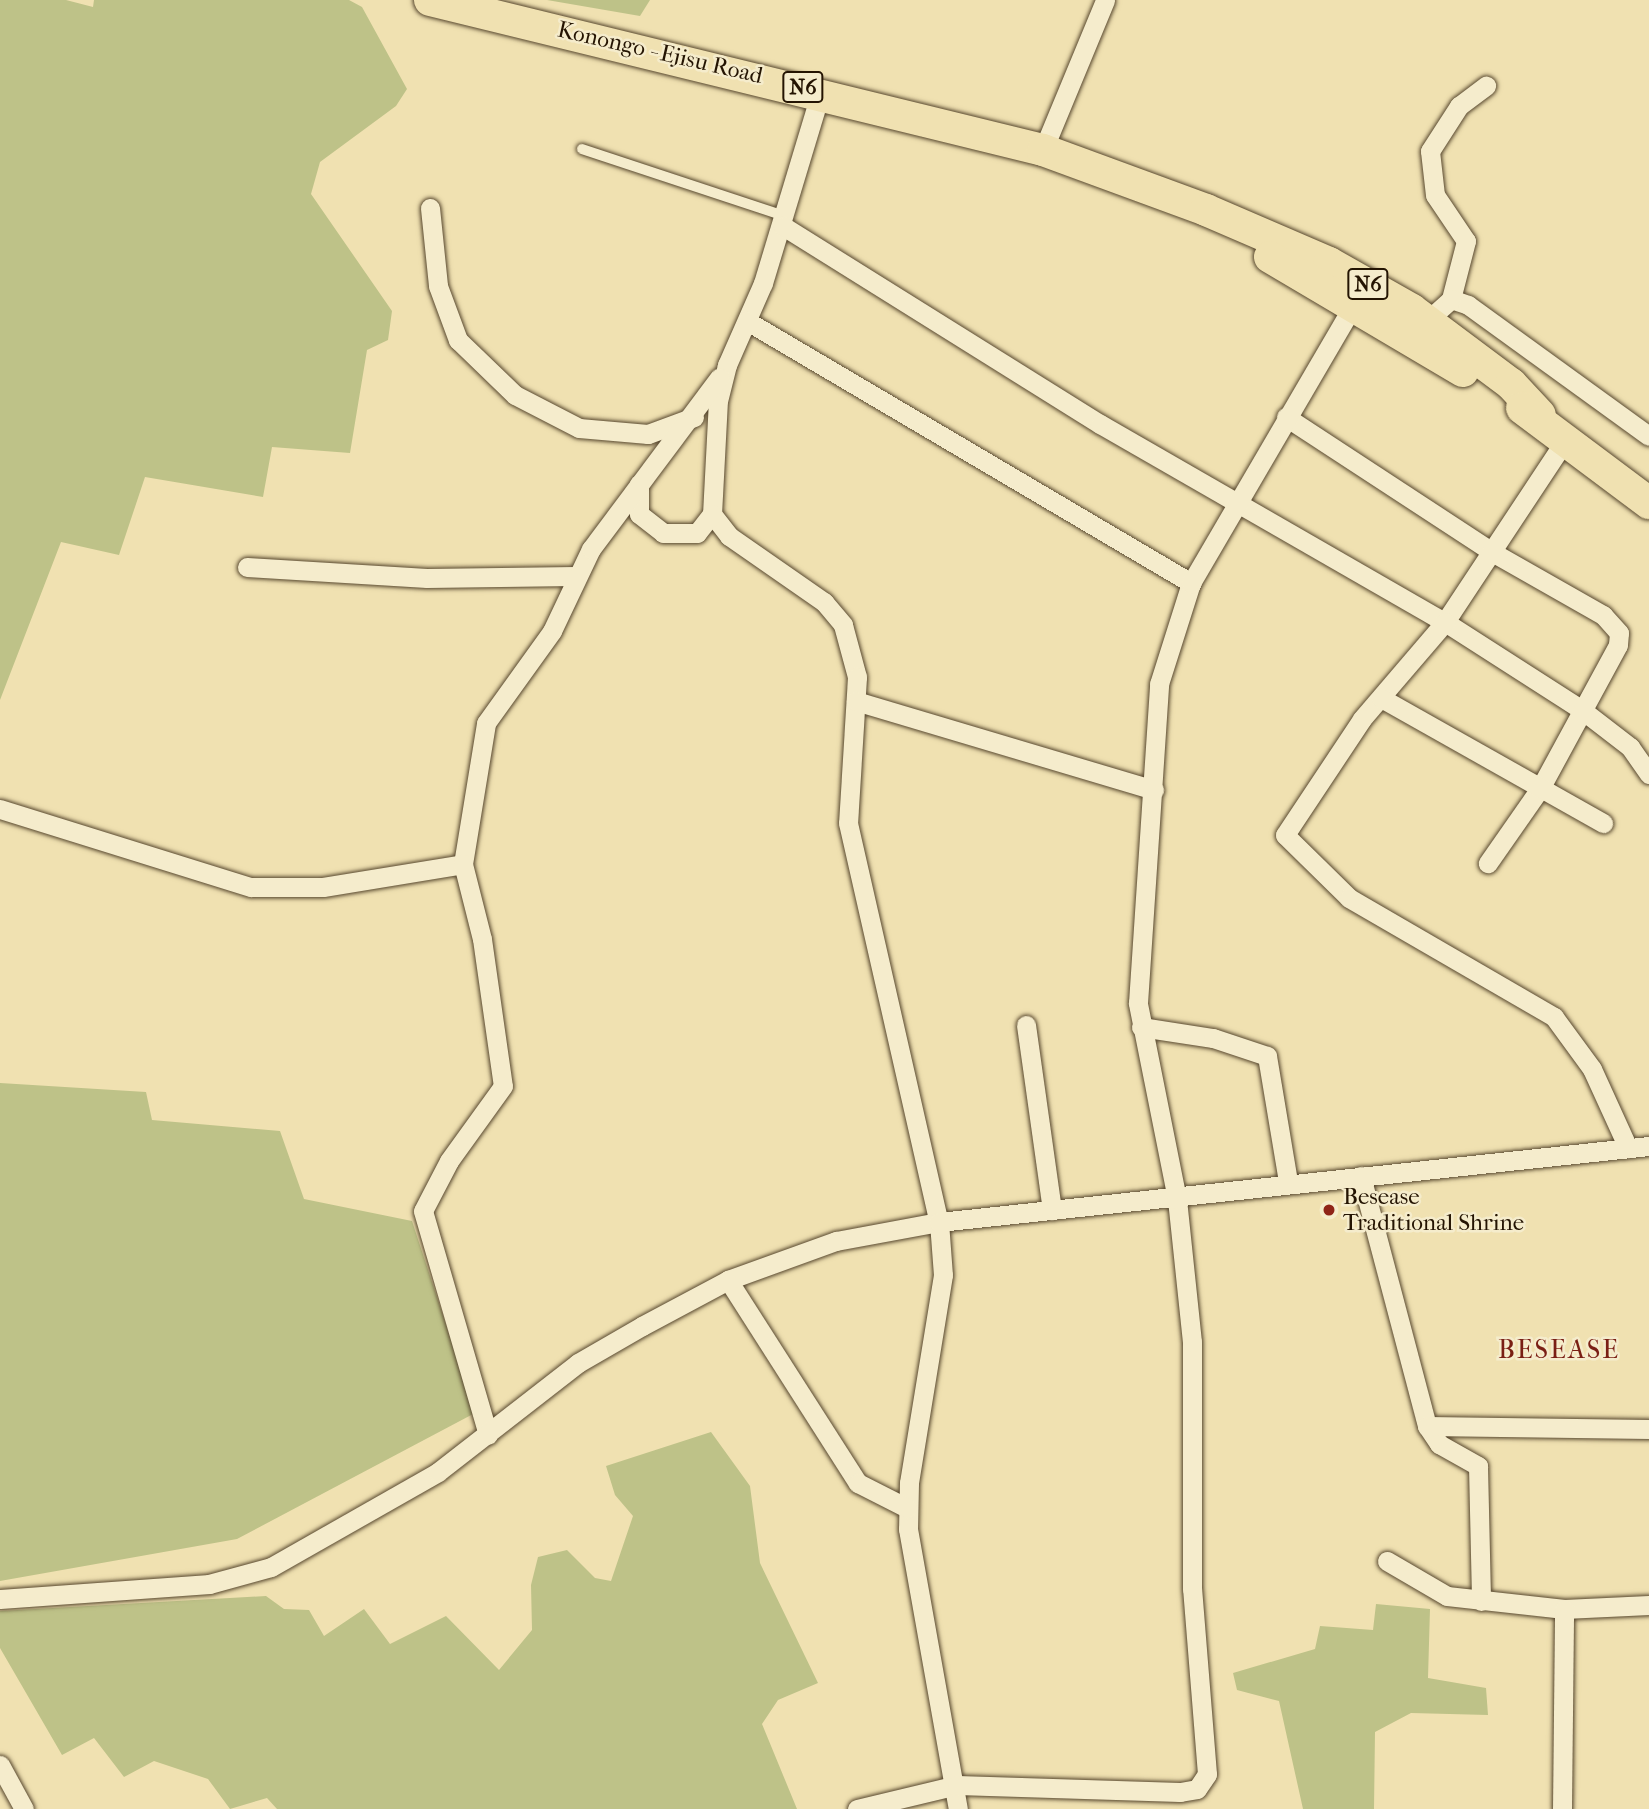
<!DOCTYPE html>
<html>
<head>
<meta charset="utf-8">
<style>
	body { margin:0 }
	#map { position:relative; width:1649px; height:1809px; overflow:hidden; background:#f0e1b1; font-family:"IM FELL French Canon",serif }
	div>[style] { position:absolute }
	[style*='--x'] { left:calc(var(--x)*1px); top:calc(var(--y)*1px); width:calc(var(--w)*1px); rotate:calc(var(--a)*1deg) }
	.green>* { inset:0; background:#bec288 }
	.roads { filter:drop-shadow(0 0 2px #57472e) drop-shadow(0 0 2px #57472e) }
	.service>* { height:10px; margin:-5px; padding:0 5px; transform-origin:5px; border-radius:5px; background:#f5eccc }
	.minor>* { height:19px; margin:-9.5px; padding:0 9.5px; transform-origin:9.5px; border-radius:9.5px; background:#f5eccc }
	.trunk>* { height:32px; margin:-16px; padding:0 16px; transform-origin:16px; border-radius:16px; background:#f0e1b1 }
	.dots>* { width:19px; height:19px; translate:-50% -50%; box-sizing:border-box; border:4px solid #f5eccc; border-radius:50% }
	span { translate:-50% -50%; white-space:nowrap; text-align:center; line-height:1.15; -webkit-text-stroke:5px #f5eccc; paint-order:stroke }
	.shield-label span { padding:2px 5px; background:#f5eccc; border:2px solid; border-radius:5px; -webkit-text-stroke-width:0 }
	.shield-label { font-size:21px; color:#241402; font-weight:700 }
	.street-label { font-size:23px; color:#241402 }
	.poi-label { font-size:23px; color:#241402 }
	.left { translate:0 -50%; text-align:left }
	.quarter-label { font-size:26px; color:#7a1f14; letter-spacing:2px }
</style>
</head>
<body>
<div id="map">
	<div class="green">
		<i style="clip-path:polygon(0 0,66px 0,93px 7px,94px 0,349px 0,362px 7px,407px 89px,396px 106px,320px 162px,311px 194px,392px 311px,388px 340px,367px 350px,350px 453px,272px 447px,263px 497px,145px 477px,119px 555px,61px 542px,0 700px)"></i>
		<i style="clip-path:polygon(547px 0,650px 0,640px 16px)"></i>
		<i style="clip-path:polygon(0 1083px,146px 1092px,152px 1120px,280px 1131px,304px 1199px,412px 1221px,475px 1413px,237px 1539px,0 1581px)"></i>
		<i style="clip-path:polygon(711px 1432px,750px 1486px,760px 1563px,818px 1683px,778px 1700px,762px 1724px,797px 1809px,277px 1809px,267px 1798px,230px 1809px,208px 1779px,154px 1761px,124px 1777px,94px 1738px,62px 1755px,0 1648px,0 1611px,266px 1596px,284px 1609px,309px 1610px,324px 1636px,364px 1609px,390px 1644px,446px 1616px,499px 1670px,532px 1630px,531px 1585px,538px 1557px,567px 1550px,595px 1578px,611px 1581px,633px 1516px,615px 1495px,606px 1466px)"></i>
		<i style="clip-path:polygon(1376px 1604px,1430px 1609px,1428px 1678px,1486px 1688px,1488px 1715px,1411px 1713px,1375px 1732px,1374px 1809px,1303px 1809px,1279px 1701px,1237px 1690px,1233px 1673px,1315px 1649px,1320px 1626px,1373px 1630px)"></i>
	</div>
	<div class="roads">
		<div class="service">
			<i style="--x:582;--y:149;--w:213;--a:18.3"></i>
		</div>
		<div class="minor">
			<i style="--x:821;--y:91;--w:201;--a:106.8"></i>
			<i style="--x:763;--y:283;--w:90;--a:113.7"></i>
			<i style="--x:727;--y:365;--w:36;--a:104"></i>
			<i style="--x:718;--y:400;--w:114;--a:93"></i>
			<i style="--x:712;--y:514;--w:28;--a:52"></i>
			<i style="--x:729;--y:536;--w:116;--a:34.8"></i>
			<i style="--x:824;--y:602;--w:30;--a:50"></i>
			<i style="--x:843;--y:625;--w:54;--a:74.9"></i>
			<i style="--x:857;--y:677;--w:146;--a:93.5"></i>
			<i style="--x:848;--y:823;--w:409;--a:77.2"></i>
			<i style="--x:939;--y:1222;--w:53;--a:85.7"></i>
			<i style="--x:943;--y:1275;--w:211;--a:99.3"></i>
			<i style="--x:909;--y:1483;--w:46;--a:91.2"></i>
			<i style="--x:908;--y:1529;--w:284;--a:79.9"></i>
			<i style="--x:1043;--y:150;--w:162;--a:-67.5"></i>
			<i style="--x:430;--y:208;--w:78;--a:84.1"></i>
			<i style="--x:438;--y:286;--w:58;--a:69.7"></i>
			<i style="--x:458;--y:340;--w:79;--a:44"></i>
			<i style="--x:515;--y:395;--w:72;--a:27.3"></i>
			<i style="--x:579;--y:428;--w:69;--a:5"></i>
			<i style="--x:648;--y:434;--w:49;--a:-20.3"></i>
			<i style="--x:783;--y:226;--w:374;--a:32"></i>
			<i style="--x:1100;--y:424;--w:398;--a:29.9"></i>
			<i style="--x:1445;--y:622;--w:163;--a:32.7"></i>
			<i style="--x:1582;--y:710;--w:61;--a:37.6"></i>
			<i style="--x:1630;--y:747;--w:33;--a:55"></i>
			<i style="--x:1451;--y:299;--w:60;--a:-75.5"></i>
			<i style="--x:1466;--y:241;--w:55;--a:-124"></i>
			<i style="--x:1435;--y:195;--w:44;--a:-96.5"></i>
			<i style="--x:1430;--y:151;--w:54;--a:-57.2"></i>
			<i style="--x:1459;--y:106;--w:34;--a:-37"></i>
			<i style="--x:1428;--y:320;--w:31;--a:-42"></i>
			<i style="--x:1451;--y:299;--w:18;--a:19"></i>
			<i style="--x:1468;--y:305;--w:223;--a:35.9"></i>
			<i style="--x:747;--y:321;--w:516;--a:30.54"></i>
			<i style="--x:1286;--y:417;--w:246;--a:33.2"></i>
			<i style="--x:1492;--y:552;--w:128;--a:29.6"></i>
			<i style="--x:1603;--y:615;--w:24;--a:48"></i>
			<i style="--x:1619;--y:633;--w:12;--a:95"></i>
			<i style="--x:1618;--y:645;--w:162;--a:118.5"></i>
			<i style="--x:1541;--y:787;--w:93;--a:124.9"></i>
			<i style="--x:1568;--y:436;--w:223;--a:123.5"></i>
			<i style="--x:1445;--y:622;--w:128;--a:130.6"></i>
			<i style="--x:1362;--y:719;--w:139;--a:123.6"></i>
			<i style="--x:1285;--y:835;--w:90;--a:44.5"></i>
			<i style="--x:1349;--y:898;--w:237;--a:30.1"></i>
			<i style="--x:1554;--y:1017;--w:64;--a:53.8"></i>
			<i style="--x:1592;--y:1069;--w:87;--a:65.5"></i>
			<i style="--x:639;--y:484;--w:30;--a:90"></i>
			<i style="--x:639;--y:514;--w:31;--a:38"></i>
			<i style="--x:663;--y:533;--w:34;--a:0"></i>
			<i style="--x:697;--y:533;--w:24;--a:-52"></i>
			<i style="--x:247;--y:567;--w:180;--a:3.5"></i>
			<i style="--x:427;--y:578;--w:148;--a:-0.8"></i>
			<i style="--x:1381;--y:698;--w:255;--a:29.4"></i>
			<i style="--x:856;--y:701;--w:311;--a:16.6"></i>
			<i style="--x:0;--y:809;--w:263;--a:17.3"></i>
			<i style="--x:251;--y:887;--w:72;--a:0"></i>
			<i style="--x:323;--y:887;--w:142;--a:-9.3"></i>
			<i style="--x:463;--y:864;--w:143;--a:-80.7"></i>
			<i style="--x:486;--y:723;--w:113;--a:-54.3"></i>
			<i style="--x:552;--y:631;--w:91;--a:-64.6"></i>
			<i style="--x:591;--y:549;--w:214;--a:-53.2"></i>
			<i style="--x:463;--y:864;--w:77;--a:75.8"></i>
			<i style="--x:482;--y:939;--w:148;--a:81.9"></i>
			<i style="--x:503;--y:1086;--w:92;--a:125.8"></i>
			<i style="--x:449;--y:1161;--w:56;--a:117.5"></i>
			<i style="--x:423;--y:1211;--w:233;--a:73.8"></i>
			<i style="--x:1026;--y:1025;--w:187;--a:82"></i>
			<i style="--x:1141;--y:1027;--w:73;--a:8.7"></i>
			<i style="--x:1213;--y:1038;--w:57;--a:18.4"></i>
			<i style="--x:1267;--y:1056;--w:128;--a:80.5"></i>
			<i style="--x:1361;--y:1176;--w:259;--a:75.2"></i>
			<i style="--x:1427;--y:1426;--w:222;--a:0.8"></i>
			<i style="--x:728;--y:1280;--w:241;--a:57.4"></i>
			<i style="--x:858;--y:1483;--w:55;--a:27"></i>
			<i style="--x:1427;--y:1426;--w:22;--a:56"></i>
			<i style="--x:1439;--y:1444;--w:45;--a:29.4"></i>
			<i style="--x:1478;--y:1466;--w:135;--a:88.7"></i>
			<i style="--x:1387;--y:1561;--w:69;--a:30.3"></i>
			<i style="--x:1447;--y:1596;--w:118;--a:6.3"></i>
			<i style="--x:1564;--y:1609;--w:85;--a:-2.7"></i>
			<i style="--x:0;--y:1599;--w:210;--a:-4.1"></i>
			<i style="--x:209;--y:1584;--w:64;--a:-15.3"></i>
			<i style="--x:271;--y:1567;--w:192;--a:-29.6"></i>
			<i style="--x:438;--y:1472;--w:177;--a:-37.9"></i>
			<i style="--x:578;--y:1363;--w:74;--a:-30"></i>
			<i style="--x:642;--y:1326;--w:98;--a:-28.1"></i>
			<i style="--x:728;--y:1280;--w:115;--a:-19.9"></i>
			<i style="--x:836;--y:1241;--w:105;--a:-10.5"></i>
			<i style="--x:939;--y:1222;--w:714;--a:-6.11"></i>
			<i style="--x:0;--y:1765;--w:50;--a:61.4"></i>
			<i style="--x:857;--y:1809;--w:103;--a:-13.5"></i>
			<i style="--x:957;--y:1785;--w:223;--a:1.8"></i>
			<i style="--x:1180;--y:1792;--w:17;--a:-10"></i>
			<i style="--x:1197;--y:1789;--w:18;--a:-56"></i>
			<i style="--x:1207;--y:1774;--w:186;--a:-94.6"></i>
			<i style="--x:1192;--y:1589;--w:247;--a:-90"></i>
			<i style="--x:1192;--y:1342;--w:144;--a:-96"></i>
			<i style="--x:1177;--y:1199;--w:200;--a:-101.3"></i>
			<i style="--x:1138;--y:1003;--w:320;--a:-86.2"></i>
			<i style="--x:1159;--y:684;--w:106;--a:-72.4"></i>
			<i style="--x:1191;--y:583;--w:329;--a:-59.7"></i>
			<i style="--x:1562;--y:1809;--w:200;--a:-89.4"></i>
		</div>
		<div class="trunk">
			<i style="--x:430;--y:0;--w:631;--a:13.75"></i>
			<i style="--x:1043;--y:150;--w:174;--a:20.2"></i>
			<i style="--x:1206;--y:210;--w:134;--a:23.3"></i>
			<i style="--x:1329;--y:263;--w:95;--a:29.5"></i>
			<i style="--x:1412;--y:310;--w:124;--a:36.8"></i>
			<i style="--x:1511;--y:384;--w:42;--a:46.9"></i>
			<i style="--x:1270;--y:257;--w:224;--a:30.6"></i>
			<i style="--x:1522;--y:408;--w:159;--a:36.8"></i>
		</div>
	</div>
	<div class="dots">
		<i style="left:1329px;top:1210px;background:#8f2418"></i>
	</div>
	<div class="shield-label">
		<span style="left:803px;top:87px">N6</span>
		<span style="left:1368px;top:284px">N6</span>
	</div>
	<div class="street-label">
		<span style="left:660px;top:53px;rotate:13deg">Konongo - Ejisu Road</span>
	</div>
	<div class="poi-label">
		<span class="left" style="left:1343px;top:1210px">Besease<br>Traditional Shrine</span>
	</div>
	<div class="quarter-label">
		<span style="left:1559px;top:1350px">BESEASE</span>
	</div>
</div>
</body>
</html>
